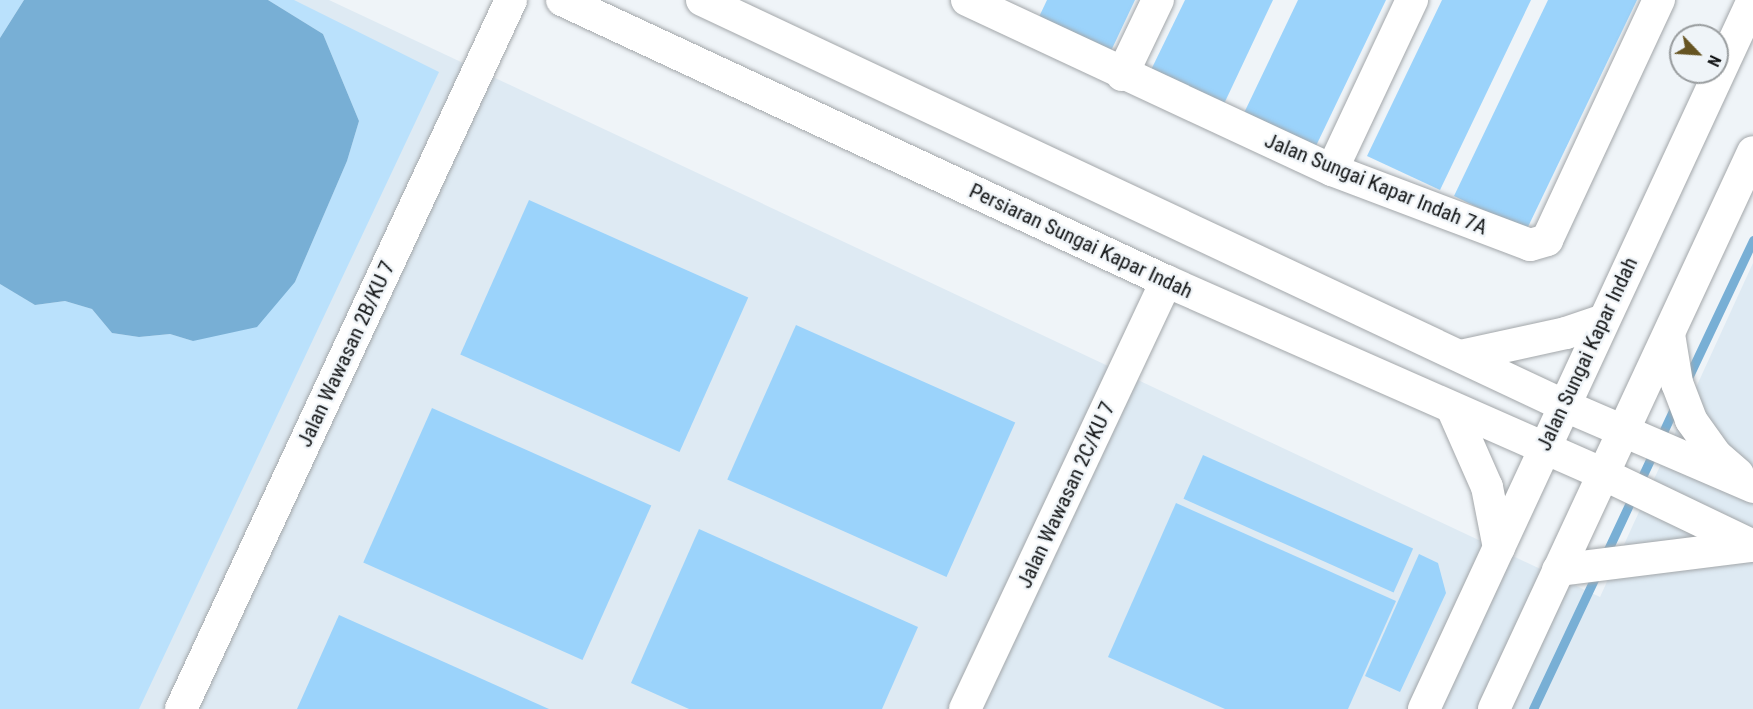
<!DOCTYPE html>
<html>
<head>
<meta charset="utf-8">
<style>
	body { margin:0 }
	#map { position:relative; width:1753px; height:709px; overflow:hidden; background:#eff4f8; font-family:"Roboto Condensed",sans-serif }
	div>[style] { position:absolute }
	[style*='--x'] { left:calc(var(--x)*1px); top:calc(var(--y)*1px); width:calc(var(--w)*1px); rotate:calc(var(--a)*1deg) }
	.built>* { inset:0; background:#deeaf3 }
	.green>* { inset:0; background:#bae1fc }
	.water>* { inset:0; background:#78afd5 }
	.stream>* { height:9px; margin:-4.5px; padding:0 4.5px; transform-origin:4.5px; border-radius:4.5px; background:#78afd5 }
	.building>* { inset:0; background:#9bd3fb; transform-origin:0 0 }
	.roads { filter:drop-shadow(0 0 2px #a3a7aa) drop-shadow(0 0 2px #a3a7aa) }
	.minor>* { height:32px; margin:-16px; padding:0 16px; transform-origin:16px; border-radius:16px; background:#fff }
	span { translate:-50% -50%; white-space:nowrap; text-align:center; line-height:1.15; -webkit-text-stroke:4.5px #eff4f8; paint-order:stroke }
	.street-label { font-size:21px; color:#151718 }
	.north { position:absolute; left:1669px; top:24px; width:60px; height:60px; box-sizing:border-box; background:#eff4f8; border:2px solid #989c9e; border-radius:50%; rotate:115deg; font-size:16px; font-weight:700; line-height:24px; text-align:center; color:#151718 }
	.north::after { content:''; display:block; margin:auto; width:21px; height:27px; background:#665422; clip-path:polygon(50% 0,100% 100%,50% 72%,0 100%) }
</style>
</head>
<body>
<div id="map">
	<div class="built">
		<i style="clip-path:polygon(0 0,329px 0,1600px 597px,1753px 263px,1753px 709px,0 709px)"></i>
	</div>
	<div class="green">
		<i style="clip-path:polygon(0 0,24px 0,0 38px)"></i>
		<i style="clip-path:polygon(268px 0,294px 0,439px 72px,139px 709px,0 709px,0 284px,35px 305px,65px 301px,92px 309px,112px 333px,139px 337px,170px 334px,193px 341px,295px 282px,347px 161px,359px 121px,323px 34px)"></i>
	</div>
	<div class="water">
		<i style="clip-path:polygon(24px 0,268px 0,323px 34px,359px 121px,347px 161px,295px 282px,257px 327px,193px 341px,170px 334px,139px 337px,112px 333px,92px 309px,65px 301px,35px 305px,0 284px,0 38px)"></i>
	</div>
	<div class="stream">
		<i style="--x:1686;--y:382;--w:157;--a:-64.7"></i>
		<i style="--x:1604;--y:558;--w:172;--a:-64.9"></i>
		<i style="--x:1533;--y:709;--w:153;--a:-64.8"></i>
	</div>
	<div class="building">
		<i style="clip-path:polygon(1047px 0,1135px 0,1110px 53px,1038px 19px)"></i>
		<i style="clip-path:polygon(1185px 0,1273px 0,1223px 106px,1150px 72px)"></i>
		<i style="clip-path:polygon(1298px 0,1386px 0,1315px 148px,1244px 113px)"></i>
		<i style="clip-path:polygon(1442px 0,1531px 0,1440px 190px,1367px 156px)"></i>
		<i style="clip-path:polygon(1548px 0,1637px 0,1526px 231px,1454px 196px)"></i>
		<i style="left:529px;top:200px;width:240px;height:169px;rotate:24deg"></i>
		<i style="left:796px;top:325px;width:240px;height:169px;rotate:24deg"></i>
		<i style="left:432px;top:408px;width:240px;height:169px;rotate:24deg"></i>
		<i style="left:1203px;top:455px;width:230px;height:48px;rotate:24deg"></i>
		<i style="clip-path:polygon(1176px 503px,1396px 601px,1348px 709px,1225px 709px,1108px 657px)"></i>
		<i style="clip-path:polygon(699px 529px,918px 627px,882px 709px,689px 709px,631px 683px)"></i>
		<i style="clip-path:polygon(1419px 554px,1438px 563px,1446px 593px,1400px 692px,1365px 676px)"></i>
		<i style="clip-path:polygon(339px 615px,549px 709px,297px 709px)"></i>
	</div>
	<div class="roads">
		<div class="minor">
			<i style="--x:562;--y:0;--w:666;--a:24.95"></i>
			<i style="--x:1166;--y:281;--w:478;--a:23.8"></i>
			<i style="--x:1603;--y:474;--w:166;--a:25.6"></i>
			<i style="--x:702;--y:0;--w:951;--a:25.19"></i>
			<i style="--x:1563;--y:405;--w:207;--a:23.3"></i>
			<i style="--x:967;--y:0;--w:403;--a:25"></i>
			<i style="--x:1332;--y:170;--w:212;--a:20.7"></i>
			<i style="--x:1530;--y:245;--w:18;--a:-16"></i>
			<i style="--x:1547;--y:240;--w:265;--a:-65"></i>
			<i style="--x:1122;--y:75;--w:83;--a:-64.4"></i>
			<i style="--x:1332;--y:170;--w:188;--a:-64.8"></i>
			<i style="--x:1669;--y:334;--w:50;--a:80.7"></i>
			<i style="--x:1677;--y:383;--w:40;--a:69"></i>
			<i style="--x:1691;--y:420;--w:43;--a:54.5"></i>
			<i style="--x:1716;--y:455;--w:29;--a:41"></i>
			<i style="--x:1461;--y:356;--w:107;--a:-12.4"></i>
			<i style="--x:1566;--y:333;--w:39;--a:-19"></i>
			<i style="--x:1453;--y:410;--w:84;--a:66.2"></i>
			<i style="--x:1487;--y:487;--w:62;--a:78.9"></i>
			<i style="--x:1558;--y:570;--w:195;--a:-7.1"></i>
			<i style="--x:181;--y:709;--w:782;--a:-65.04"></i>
			<i style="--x:965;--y:709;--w:473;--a:-64.8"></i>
			<i style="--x:1424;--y:709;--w:782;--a:-65.11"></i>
			<i style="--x:1494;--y:709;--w:614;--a:-65.06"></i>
		</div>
	</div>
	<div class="street-label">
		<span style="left:1376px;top:184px;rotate:22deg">Jalan Sungai Kapar Indah 7A</span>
		<span style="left:1081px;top:241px;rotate:25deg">Persiaran Sungai Kapar Indah</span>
		<span style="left:346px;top:354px;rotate:-65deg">Jalan Wawasan 2B/KU 7</span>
		<span style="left:1587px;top:354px;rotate:-65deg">Jalan Sungai Kapar Indah</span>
		<span style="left:1066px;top:495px;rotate:-65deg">Jalan Wawasan 2C/KU 7</span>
	</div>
	<div class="north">N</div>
</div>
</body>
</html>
